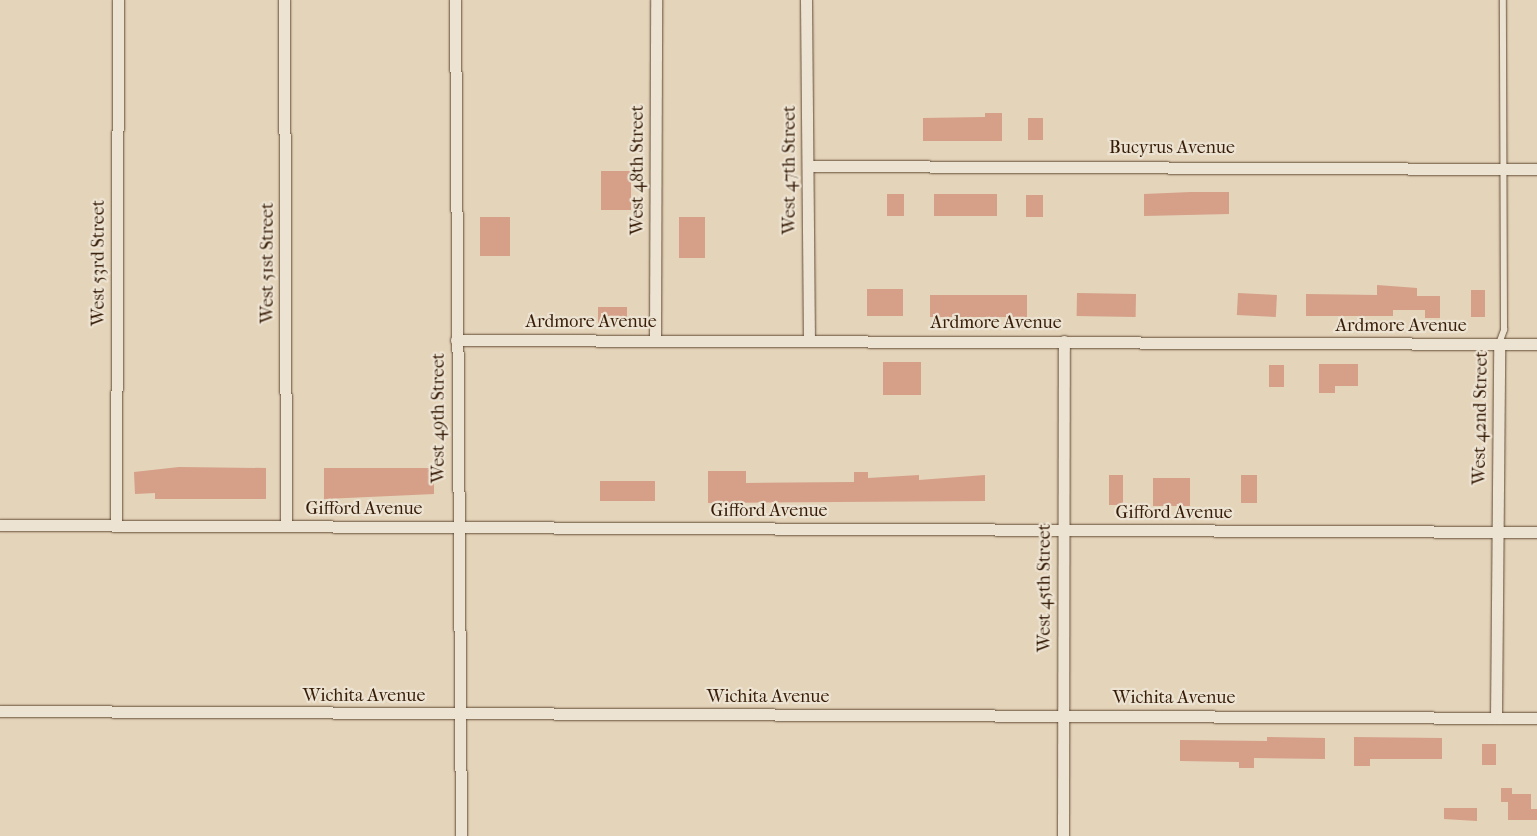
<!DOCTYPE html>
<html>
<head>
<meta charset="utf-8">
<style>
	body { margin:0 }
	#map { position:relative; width:1537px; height:836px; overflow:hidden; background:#e4d4ba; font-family:"IM FELL French Canon",serif }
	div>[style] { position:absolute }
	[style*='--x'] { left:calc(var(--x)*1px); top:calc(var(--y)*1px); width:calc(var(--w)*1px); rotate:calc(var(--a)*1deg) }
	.building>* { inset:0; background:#d59f88; transform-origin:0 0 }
	.roads { filter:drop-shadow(0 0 1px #624a33) drop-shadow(0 0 1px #624a33) }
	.lane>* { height:5.5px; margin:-2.75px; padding:0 2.75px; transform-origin:2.75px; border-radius:2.75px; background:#ede3d2 }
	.street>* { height:11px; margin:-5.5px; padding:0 5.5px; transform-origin:5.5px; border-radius:5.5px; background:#ede3d2 }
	span { translate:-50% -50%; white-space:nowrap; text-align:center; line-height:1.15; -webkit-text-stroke:4.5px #ede3d2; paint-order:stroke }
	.street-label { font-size:18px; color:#361c06 }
</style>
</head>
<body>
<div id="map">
	<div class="building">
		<i style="clip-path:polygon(985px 113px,1002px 113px,1002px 141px,923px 141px,923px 118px,985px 117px)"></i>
		<i style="left:1028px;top:118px;width:15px;height:22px"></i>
		<i style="left:601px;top:171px;width:30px;height:39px"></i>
		<i style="clip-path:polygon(1191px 192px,1229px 192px,1229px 214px,1144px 216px,1144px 194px)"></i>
		<i style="left:887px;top:194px;width:17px;height:22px"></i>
		<i style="left:934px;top:194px;width:63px;height:22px"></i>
		<i style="left:1026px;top:195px;width:17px;height:22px"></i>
		<i style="left:480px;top:217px;width:30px;height:39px"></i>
		<i style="left:679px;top:217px;width:26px;height:41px"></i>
		<i style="clip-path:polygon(1377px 285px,1417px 288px,1417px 296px,1440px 296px,1440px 318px,1425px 318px,1425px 310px,1393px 310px,1393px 316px,1306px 316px,1306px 294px,1377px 295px)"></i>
		<i style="left:867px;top:289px;width:36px;height:27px"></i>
		<i style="left:1471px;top:290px;width:14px;height:27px"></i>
		<i style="left:1077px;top:293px;width:59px;height:23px;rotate:1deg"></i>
		<i style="left:1238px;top:293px;width:39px;height:22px;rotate:3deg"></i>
		<i style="left:930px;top:295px;width:97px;height:22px"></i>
		<i style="left:598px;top:307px;width:29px;height:16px"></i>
		<i style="left:883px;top:362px;width:38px;height:33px"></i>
		<i style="clip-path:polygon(1319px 364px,1358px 364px,1358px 386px,1335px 386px,1335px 393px,1319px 393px)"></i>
		<i style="left:1269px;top:365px;width:15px;height:22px"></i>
		<i style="clip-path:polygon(179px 467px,266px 468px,266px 499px,155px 499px,155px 493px,135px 494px,134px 472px)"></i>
		<i style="clip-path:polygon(324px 468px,430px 468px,434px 472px,434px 494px,324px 499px)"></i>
		<i style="clip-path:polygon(708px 471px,746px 471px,746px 483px,854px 482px,854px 472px,868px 472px,868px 478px,919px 475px,919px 480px,985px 475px,985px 501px,708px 503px)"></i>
		<i style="left:1109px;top:475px;width:14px;height:30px"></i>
		<i style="left:1241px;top:475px;width:16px;height:28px"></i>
		<i style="left:1153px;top:478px;width:37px;height:28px"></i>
		<i style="left:600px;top:481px;width:55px;height:20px"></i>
		<i style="clip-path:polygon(1267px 737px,1325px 738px,1325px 759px,1254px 758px,1254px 768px,1239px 768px,1239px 762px,1180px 761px,1180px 740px,1267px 741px)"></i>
		<i style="clip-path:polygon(1354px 737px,1442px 738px,1442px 759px,1370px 759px,1370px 766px,1354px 766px)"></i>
		<i style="left:1482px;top:744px;width:14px;height:21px"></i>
		<i style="clip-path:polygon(1501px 788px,1512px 788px,1512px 794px,1531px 794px,1531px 809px,1537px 809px,1537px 820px,1508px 820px,1508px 802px,1501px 802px)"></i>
		<i style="clip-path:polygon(1444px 808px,1477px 808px,1477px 821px,1444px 819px)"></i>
	</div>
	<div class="roads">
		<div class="lane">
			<i style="--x:1499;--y:344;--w:15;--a:-70"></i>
			<i style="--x:1504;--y:330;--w:330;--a:-90.2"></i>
		</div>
		<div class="street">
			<i style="--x:284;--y:0;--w:526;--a:89.78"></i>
			<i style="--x:455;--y:0;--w:836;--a:89.59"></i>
			<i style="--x:806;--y:0;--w:339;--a:89.5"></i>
			<i style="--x:808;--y:166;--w:729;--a:0.24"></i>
			<i style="--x:655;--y:339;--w:339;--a:-89.8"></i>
			<i style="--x:456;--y:340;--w:1081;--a:0.21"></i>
			<i style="--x:0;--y:525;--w:1537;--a:0.26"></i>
			<i style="--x:116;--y:526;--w:526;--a:-89.78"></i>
			<i style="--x:0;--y:711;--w:1537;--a:0.26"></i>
			<i style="--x:1496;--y:718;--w:374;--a:-89.5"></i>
			<i style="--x:1063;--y:836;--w:495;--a:-89.9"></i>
		</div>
	</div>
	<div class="street-label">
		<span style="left:1172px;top:148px">Bucyrus Avenue</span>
		<span style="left:638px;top:170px;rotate:-90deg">West 48th Street</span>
		<span style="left:790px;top:170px;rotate:-90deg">West 47th Street</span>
		<span style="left:99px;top:263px;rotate:-90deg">West 53rd Street</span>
		<span style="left:268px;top:263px;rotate:-90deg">West 51st Street</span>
		<span style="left:591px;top:322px">Ardmore Avenue</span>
		<span style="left:996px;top:323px">Ardmore Avenue</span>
		<span style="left:1401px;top:326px">Ardmore Avenue</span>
		<span style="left:439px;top:418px;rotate:-90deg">West 49th Street</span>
		<span style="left:1481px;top:418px;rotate:-89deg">West 42nd Street</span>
		<span style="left:364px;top:509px">Gifford Avenue</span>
		<span style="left:769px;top:511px">Gifford Avenue</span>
		<span style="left:1174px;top:513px">Gifford Avenue</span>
		<span style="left:1045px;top:588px;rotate:-90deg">West 45th Street</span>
		<span style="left:364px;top:696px">Wichita Avenue</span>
		<span style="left:768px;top:697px">Wichita Avenue</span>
		<span style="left:1174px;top:698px">Wichita Avenue</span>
	</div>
</div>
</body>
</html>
